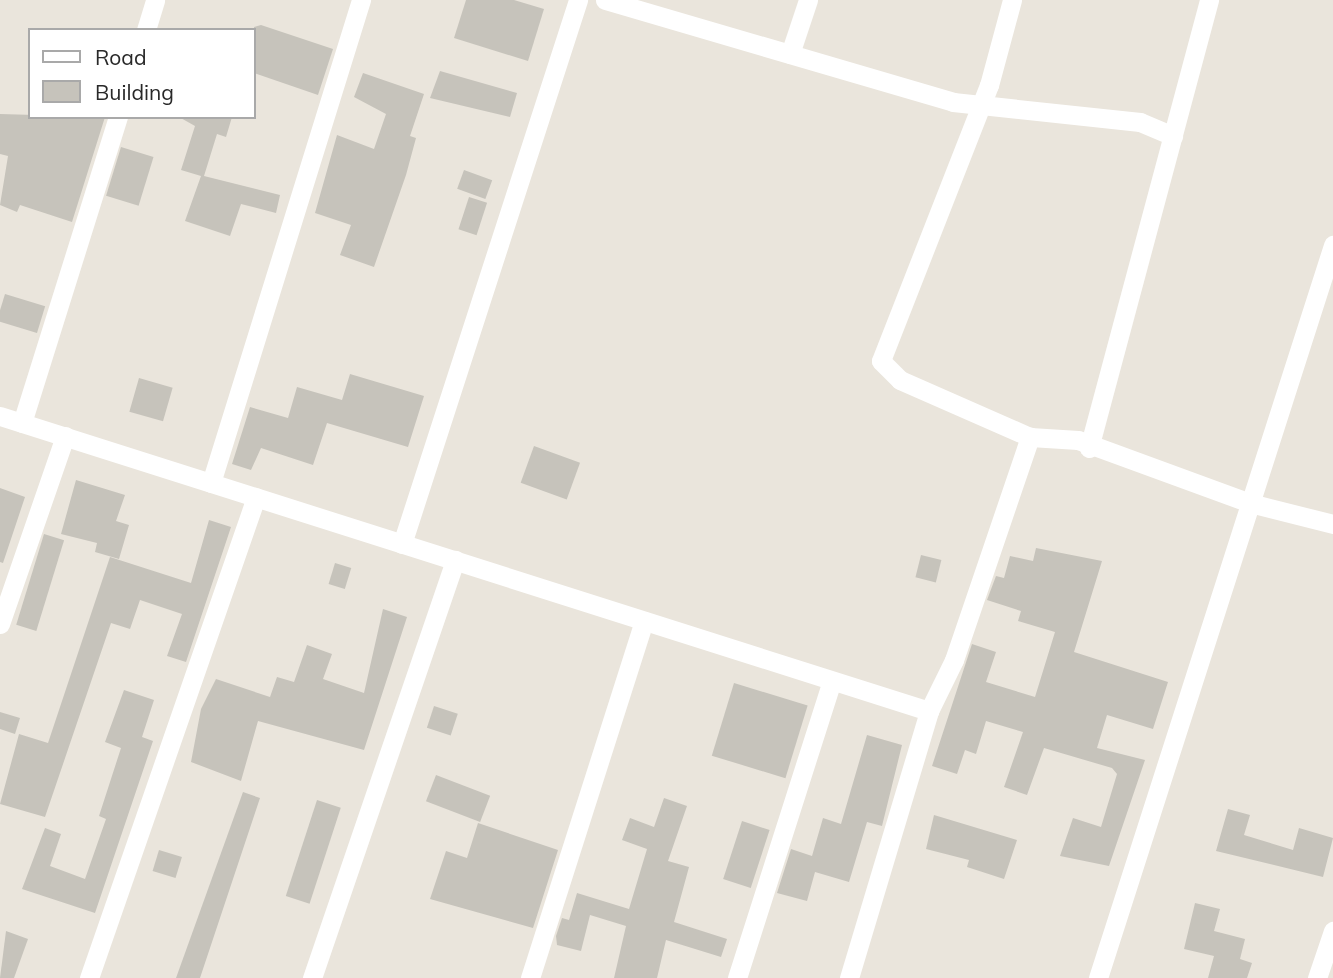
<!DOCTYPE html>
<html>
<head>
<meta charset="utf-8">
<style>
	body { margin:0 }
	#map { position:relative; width:1333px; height:978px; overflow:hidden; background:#eae5dc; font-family:Mulish,sans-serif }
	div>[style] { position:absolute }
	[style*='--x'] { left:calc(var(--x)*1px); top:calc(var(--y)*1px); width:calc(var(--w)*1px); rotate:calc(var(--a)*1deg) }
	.building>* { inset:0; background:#c6c3bb; transform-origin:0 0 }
	.street>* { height:19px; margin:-9.5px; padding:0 9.5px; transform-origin:9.5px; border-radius:9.5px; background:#fff }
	span { translate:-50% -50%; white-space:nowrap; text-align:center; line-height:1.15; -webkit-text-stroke:7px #fff; paint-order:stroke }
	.legend { position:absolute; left:28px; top:28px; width:228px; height:91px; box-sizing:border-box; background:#fff; border:2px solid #a9a9a9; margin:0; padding:9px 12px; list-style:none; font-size:21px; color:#292929 }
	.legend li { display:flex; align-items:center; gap:14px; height:35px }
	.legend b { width:35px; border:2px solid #a9a9a9 }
</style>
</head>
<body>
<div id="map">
	<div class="building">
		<i style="clip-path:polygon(466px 0,514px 0,544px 9px,528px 61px,454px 38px)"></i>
		<i style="clip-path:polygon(261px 25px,333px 49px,318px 95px,254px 73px,254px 27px)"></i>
		<i style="clip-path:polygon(440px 71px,517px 93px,510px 117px,430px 98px)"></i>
		<i style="clip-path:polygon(363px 73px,424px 94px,410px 136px,416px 138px,406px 175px,374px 267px,340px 255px,351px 225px,315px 213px,337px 135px,374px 149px,386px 114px,354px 97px)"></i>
		<i style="clip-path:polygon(0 114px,105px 117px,72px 222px,20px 205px,17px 212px,0 205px,8px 156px,0 154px)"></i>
		<i style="clip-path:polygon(179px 117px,232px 117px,226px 137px,217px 134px,204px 176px,280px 195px,276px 213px,241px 204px,230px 236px,185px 221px,201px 176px,181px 170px,195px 126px)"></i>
		<i style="left:121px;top:147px;width:34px;height:51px;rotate:17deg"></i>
		<i style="left:464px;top:170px;width:30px;height:20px;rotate:20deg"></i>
		<i style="left:469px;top:197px;width:19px;height:34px;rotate:18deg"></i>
		<i style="left:5px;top:294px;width:42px;height:28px;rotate:17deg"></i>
		<i style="clip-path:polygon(350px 374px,424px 396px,408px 447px,327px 423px,313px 465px,261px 448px,251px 470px,232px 464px,250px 407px,288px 418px,297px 387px,342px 400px)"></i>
		<i style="left:139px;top:378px;width:35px;height:35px;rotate:16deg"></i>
		<i style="left:534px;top:446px;width:49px;height:39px;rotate:20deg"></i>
		<i style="clip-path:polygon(76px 480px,125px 495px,116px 521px,129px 525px,119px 559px,95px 552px,97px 543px,61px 534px)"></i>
		<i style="clip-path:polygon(0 488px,25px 497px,3px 563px,0 562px)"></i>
		<i style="clip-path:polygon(209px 520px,231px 527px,186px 662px,167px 656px,182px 614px,140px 600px,130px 629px,111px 623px,45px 817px,0 804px,19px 734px,48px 743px,110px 557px,191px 583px)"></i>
		<i style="left:44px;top:534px;width:21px;height:95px;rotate:17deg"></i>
		<i style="clip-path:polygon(1036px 548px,1102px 561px,1074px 652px,1168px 682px,1153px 729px,1107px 715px,1097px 748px,1145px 760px,1109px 866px,1060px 856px,1073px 818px,1101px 827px,1117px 774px,1112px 768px,1044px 748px,1027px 795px,1004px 787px,1023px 732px,986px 721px,976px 754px,965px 750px,957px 774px,932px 766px,972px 644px,996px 652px,986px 682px,1035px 697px,1055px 632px,1018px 621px,1021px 611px,987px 600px,996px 576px,1004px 578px,1010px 556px,1033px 561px)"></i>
		<i style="left:921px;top:555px;width:21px;height:23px;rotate:14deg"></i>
		<i style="left:335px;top:563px;width:17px;height:22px;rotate:17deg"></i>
		<i style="clip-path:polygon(383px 609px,407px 617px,364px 750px,258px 721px,241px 781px,191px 762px,201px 709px,216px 679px,270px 697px,277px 677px,294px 682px,307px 645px,332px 654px,323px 679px,364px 693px)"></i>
		<i style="left:734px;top:683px;width:77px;height:76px;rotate:17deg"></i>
		<i style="clip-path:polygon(124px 690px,154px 700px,142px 737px,153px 741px,95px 913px,22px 889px,45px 828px,61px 834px,50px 866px,85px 879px,106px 819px,99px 816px,121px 748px,105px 742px)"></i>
		<i style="left:434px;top:706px;width:25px;height:23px;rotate:18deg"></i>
		<i style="clip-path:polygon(0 712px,20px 718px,15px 734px,0 729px)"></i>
		<i style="clip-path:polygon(867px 735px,902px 745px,882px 826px,867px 822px,849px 882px,815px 872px,807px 901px,777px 893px,791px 849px,812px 856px,823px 818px,841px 824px)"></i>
		<i style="left:436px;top:775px;width:58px;height:28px;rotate:21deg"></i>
		<i style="clip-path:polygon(243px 792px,260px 798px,200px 978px,176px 978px)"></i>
		<i style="clip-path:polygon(664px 798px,687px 806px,668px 861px,689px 867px,674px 922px,727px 939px,721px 957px,666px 940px,657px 978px,614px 978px,626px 926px,590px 915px,581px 951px,557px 945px,556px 936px,562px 918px,569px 920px,577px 893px,629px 909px,647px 849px,622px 840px,630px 818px,654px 827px)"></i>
		<i style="left:317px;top:800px;width:25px;height:101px;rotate:18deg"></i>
		<i style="clip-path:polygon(1228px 809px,1250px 815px,1244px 835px,1293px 850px,1299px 828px,1333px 838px,1323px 877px,1216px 851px)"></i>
		<i style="clip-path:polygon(934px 815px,1017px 840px,1004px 879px,967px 867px,969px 860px,926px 849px)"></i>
		<i style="left:742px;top:821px;width:29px;height:61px;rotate:18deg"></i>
		<i style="clip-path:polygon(478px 823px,558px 850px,533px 928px,430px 899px,446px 851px,467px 858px)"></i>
		<i style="left:159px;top:850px;width:24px;height:22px;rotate:17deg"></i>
		<i style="clip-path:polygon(1195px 903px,1220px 909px,1214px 931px,1245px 939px,1240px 959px,1252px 963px,1247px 978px,1208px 978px,1214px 956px,1184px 949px)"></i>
		<i style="clip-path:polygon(6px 931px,28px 939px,14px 978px,0 978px)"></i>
	</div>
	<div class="street">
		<i style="--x:605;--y:0;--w:363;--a:16.3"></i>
		<i style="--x:953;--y:102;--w:188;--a:6.1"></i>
		<i style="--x:1140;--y:122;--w:36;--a:23"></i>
		<i style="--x:1012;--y:0;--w:88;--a:105.1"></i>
		<i style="--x:989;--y:85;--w:296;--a:111.4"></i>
		<i style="--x:881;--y:361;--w:27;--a:45"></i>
		<i style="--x:900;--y:380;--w:142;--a:23.7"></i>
		<i style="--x:1030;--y:437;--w:48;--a:3.6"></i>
		<i style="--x:1078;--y:440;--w:183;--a:20.1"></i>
		<i style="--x:1250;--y:503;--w:86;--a:14.2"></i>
		<i style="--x:146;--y:30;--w:31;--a:-73"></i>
		<i style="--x:790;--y:54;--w:57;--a:-71.6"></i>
		<i style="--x:0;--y:416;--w:975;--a:17.62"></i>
		<i style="--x:22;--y:423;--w:321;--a:-72.6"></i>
		<i style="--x:1089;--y:448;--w:464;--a:-75"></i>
		<i style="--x:211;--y:483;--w:506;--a:-72.75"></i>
		<i style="--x:402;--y:544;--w:572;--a:-72.07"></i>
		<i style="--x:0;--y:624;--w:199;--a:-70.9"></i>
		<i style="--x:89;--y:978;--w:509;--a:-70.85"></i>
		<i style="--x:312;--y:978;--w:442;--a:-71.1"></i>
		<i style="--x:530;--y:978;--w:375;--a:-72.3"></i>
		<i style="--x:737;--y:978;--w:312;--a:-72.3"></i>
		<i style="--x:849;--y:978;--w:279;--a:-73.3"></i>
		<i style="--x:929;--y:711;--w:57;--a:-63.9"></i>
		<i style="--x:954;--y:660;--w:236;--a:-71.2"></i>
		<i style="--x:1098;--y:978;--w:770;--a:-72.22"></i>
		<i style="--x:1317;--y:978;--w:50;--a:-71.2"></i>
	</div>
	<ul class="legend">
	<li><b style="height:9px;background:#fff"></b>Road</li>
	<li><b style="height:19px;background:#c6c3bb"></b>Building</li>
	</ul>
</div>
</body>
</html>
